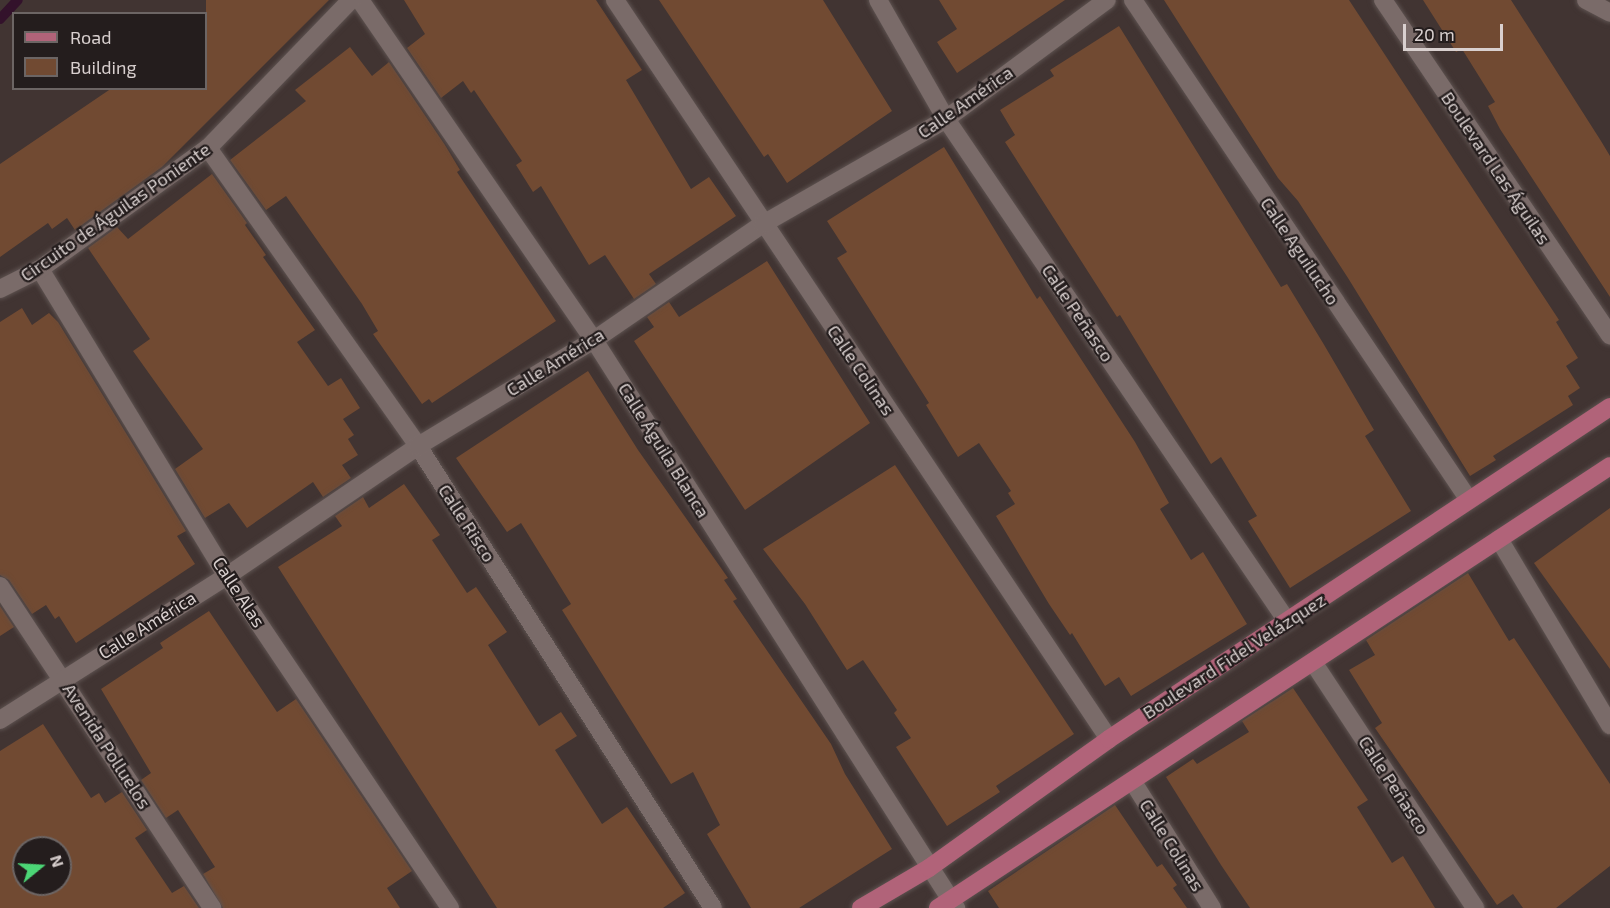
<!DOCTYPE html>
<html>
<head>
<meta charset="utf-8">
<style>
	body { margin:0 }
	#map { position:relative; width:1610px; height:908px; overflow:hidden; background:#413432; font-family:"Exo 2",sans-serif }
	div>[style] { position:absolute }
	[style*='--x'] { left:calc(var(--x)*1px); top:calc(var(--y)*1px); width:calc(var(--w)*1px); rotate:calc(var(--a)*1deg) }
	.stream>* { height:10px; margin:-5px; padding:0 5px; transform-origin:5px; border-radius:5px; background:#33122b }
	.building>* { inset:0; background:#714a32 }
	.roads { filter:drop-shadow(0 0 2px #5d5250) drop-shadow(0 0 2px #5d5250) }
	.minor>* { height:18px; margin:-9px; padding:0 9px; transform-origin:9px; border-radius:9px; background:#7a6b69 }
	.major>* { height:18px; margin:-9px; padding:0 9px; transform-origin:9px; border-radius:9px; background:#b16379 }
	span { translate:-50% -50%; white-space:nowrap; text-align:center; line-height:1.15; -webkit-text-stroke:4.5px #241d1d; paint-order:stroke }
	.street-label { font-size:18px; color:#d9d0cf }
	.legend { position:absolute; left:12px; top:12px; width:195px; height:78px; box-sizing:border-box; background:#241d1d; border:2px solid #6c6564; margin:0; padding:8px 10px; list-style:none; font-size:18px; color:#d9d0cf }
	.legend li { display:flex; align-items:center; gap:12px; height:30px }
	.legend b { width:30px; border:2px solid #6c6564 }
	.north { position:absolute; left:12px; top:836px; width:60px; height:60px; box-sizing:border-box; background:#241d1d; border:2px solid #6c6564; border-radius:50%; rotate:72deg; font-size:16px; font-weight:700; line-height:24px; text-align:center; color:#d9d0cf }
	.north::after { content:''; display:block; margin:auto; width:21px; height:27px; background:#4cd676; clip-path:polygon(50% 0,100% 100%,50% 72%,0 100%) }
	.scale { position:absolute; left:1403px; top:24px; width:100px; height:27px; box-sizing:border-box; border:3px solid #d9d0cf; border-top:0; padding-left:8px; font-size:18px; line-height:21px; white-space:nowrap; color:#d9d0cf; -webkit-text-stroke:4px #241d1d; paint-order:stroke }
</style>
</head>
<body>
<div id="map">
	<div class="stream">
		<i style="--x:0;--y:19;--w:26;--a:-47"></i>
	</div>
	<div class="building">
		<i style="clip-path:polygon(206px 0,329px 0,162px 167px,75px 230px,67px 218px,52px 229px,48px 223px,0 257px,0 164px,112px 88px,206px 88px)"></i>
		<i style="clip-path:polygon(404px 0,596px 0,642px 70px,626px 80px,691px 189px,709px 177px,736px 216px,649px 274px,656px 284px,634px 299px,605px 255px,589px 265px,541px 186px,533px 192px,516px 165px,522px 161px,474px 90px,471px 93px,463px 81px,441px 98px,407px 48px,425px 34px)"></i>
		<i style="clip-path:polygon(659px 0,823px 0,892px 111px,787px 183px,768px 154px,764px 157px)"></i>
		<i style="clip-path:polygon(939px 0,1065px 0,957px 73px,937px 42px,957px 29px)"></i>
		<i style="clip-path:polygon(1164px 0,1349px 0,1559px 320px,1556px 322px,1578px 358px,1566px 366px,1580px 388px,1568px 396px,1573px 405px,1493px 456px,1496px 460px,1470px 476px,1348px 278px,1298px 201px,1278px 178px)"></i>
		<i style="clip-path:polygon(1423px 0,1511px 0,1601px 141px,1610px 156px,1610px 297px,1500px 129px,1488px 106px,1495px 102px,1462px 49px,1456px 52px)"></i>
		<i style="clip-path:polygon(1119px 26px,1281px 287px,1287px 284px,1323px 343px,1374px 430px,1365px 436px,1411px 511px,1290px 588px,1248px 521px,1257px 516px,1221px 457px,1211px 464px,1120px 315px,1117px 317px,1005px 142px,1015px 135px,1000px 110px,1054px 76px,1050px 70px)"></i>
		<i style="clip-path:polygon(350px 47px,372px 76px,389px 62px,445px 145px,460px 170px,457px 172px,556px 321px,432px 403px,429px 399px,422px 404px,373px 334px,378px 331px,362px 304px,286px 196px,266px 210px,230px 160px,306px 101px,295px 90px)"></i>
		<i style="clip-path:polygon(944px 147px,1037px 299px,1040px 296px,1135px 442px,1169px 503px,1160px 509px,1191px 560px,1203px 552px,1247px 624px,1131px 696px,1119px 677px,1105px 686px,1072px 633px,1070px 635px,1049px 604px,996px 516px,1015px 504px,1008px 493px,1011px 491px,979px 443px,958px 457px,926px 405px,929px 403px,837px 258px,847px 252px,827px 221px)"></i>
		<i style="clip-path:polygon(212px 174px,247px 223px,245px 225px,266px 255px,263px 257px,315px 330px,297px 342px,328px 386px,341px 378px,360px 408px,343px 419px,354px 435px,348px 439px,358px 455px,342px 465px,351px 478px,323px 497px,313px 482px,247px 528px,229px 503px,205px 518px,175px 469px,203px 449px,133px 351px,150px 339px,88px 248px,117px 227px,128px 239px)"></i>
		<i style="clip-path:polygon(767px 261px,870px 423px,745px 510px,634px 341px,654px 327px,647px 317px,669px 302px,679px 317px)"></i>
		<i style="clip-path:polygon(22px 308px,32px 325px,49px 313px,58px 322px,186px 531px,177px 536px,195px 564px,76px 643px,59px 616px,55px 619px,46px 605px,32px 614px,9px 580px,0 575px,0 322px)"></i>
		<i style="clip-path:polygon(588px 371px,638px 450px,728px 578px,724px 580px,737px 599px,733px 601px,831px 744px,845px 774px,892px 849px,799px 908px,751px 908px,707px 834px,720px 825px,693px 772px,671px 784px,562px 610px,571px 604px,521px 523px,507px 532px,456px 458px)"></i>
		<i style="clip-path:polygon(895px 465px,1074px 734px,996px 786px,1000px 792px,947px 826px,896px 747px,911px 738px,894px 713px,897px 710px,863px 660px,847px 670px,805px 604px,763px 549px)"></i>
		<i style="clip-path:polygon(404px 484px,440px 535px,432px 540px,467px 593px,476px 587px,507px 632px,488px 645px,539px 726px,561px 712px,577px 736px,555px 750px,602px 824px,627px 807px,685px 893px,663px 908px,497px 908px,278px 567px,342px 526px,335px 516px,363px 497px,369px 508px)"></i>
		<i style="clip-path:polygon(1610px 508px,1610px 669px,1534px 563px)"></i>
		<i style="clip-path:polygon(1468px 573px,1509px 641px,1514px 638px,1610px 784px,1610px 866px,1556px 908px,1523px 908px,1513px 894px,1497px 905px,1375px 728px,1382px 723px,1349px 670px,1375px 655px,1366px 640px)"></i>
		<i style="clip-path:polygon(0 606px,14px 627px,0 636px)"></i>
		<i style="clip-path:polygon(209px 611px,277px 712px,296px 699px,412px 871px,387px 888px,400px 908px,223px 908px,203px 874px,215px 867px,178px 810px,166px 818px,141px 780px,151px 773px,101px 689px,163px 648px,160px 643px)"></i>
		<i style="clip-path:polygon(1293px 688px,1368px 800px,1357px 807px,1392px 863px,1403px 856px,1435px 908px,1250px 908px,1221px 865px,1166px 777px,1193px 759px,1197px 764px,1249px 732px,1242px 721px)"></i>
		<i style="clip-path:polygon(evenodd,43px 724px,91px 798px,99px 793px,105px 803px,122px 792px,147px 830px,135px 838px,172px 893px,184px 886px,199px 908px,0 908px,0 751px,43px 724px,24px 848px,60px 848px,60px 884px,24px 884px,24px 848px)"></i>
		<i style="clip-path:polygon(1115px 805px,1157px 867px,1162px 864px,1177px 885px,1173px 888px,1187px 908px,999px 908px,988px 891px)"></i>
	</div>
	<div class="roads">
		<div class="minor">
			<i style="--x:360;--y:0;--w:413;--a:55.5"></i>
			<i style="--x:594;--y:340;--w:674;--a:57.49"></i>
			<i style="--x:615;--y:0;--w:889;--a:56.24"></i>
			<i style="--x:878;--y:0;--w:137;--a:60.3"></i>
			<i style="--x:946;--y:119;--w:607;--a:55.81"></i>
			<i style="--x:1133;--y:0;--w:602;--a:56.1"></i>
			<i style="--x:1383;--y:0;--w:405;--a:55.9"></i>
			<i style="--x:1586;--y:0;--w:27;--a:28"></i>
			<i style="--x:208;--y:148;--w:365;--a:54.8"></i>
			<i style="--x:418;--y:446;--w:548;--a:57.44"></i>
			<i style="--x:40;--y:269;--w:359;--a:58.7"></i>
			<i style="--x:227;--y:576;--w:400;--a:56.1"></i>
			<i style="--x:0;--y:289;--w:45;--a:-26.6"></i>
			<i style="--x:40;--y:269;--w:207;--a:-35.8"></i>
			<i style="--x:208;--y:148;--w:206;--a:-46"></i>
			<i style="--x:1499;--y:539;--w:217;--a:59.2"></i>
			<i style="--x:0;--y:586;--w:386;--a:56.6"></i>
			<i style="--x:1313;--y:662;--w:295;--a:56.6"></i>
			<i style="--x:0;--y:720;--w:269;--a:-32.4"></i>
			<i style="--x:227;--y:576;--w:231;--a:-34.2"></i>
			<i style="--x:418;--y:446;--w:205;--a:-31.1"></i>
			<i style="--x:594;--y:340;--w:205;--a:-34.5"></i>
			<i style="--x:763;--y:224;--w:211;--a:-29.8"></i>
			<i style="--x:946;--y:119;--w:200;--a:-36.5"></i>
			<i style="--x:1133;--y:782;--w:149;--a:57.9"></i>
		</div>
		<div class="major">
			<i style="--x:861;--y:908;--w:79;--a:-30.5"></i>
			<i style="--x:929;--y:868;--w:221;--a:-35.6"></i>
			<i style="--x:1109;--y:739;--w:601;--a:-33.53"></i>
			<i style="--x:938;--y:908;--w:804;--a:-33.33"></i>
		</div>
	</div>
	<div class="street-label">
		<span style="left:965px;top:102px;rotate:-35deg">Calle América</span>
		<span style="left:1496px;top:168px;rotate:56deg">Boulevard Las Águilas</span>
		<span style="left:115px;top:212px;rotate:-35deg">Circuito de Águilas Poniente</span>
		<span style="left:1300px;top:251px;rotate:56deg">Calle Aguilucho</span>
		<span style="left:1078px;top:313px;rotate:56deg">Calle Peñasco</span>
		<span style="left:555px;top:362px;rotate:-32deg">Calle América</span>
		<span style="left:861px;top:370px;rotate:56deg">Calle Colinas</span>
		<span style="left:664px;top:450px;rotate:58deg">Calle Águila Blanca</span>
		<span style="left:467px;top:523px;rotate:57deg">Calle Risco</span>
		<span style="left:239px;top:592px;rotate:57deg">Calle Alas</span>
		<span style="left:147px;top:625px;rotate:-32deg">Calle América</span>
		<span style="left:1234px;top:656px;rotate:-33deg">Boulevard Fidel Velázquez</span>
		<span style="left:107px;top:746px;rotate:57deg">Avenida Polluelos</span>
		<span style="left:1394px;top:785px;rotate:57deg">Calle Peñasco</span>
		<span style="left:1172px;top:845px;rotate:58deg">Calle Colinas</span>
	</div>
	<ul class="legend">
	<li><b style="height:8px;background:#b16379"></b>Road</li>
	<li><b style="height:16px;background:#714a32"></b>Building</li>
	</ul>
	<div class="north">N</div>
	<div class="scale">20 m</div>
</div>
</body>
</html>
